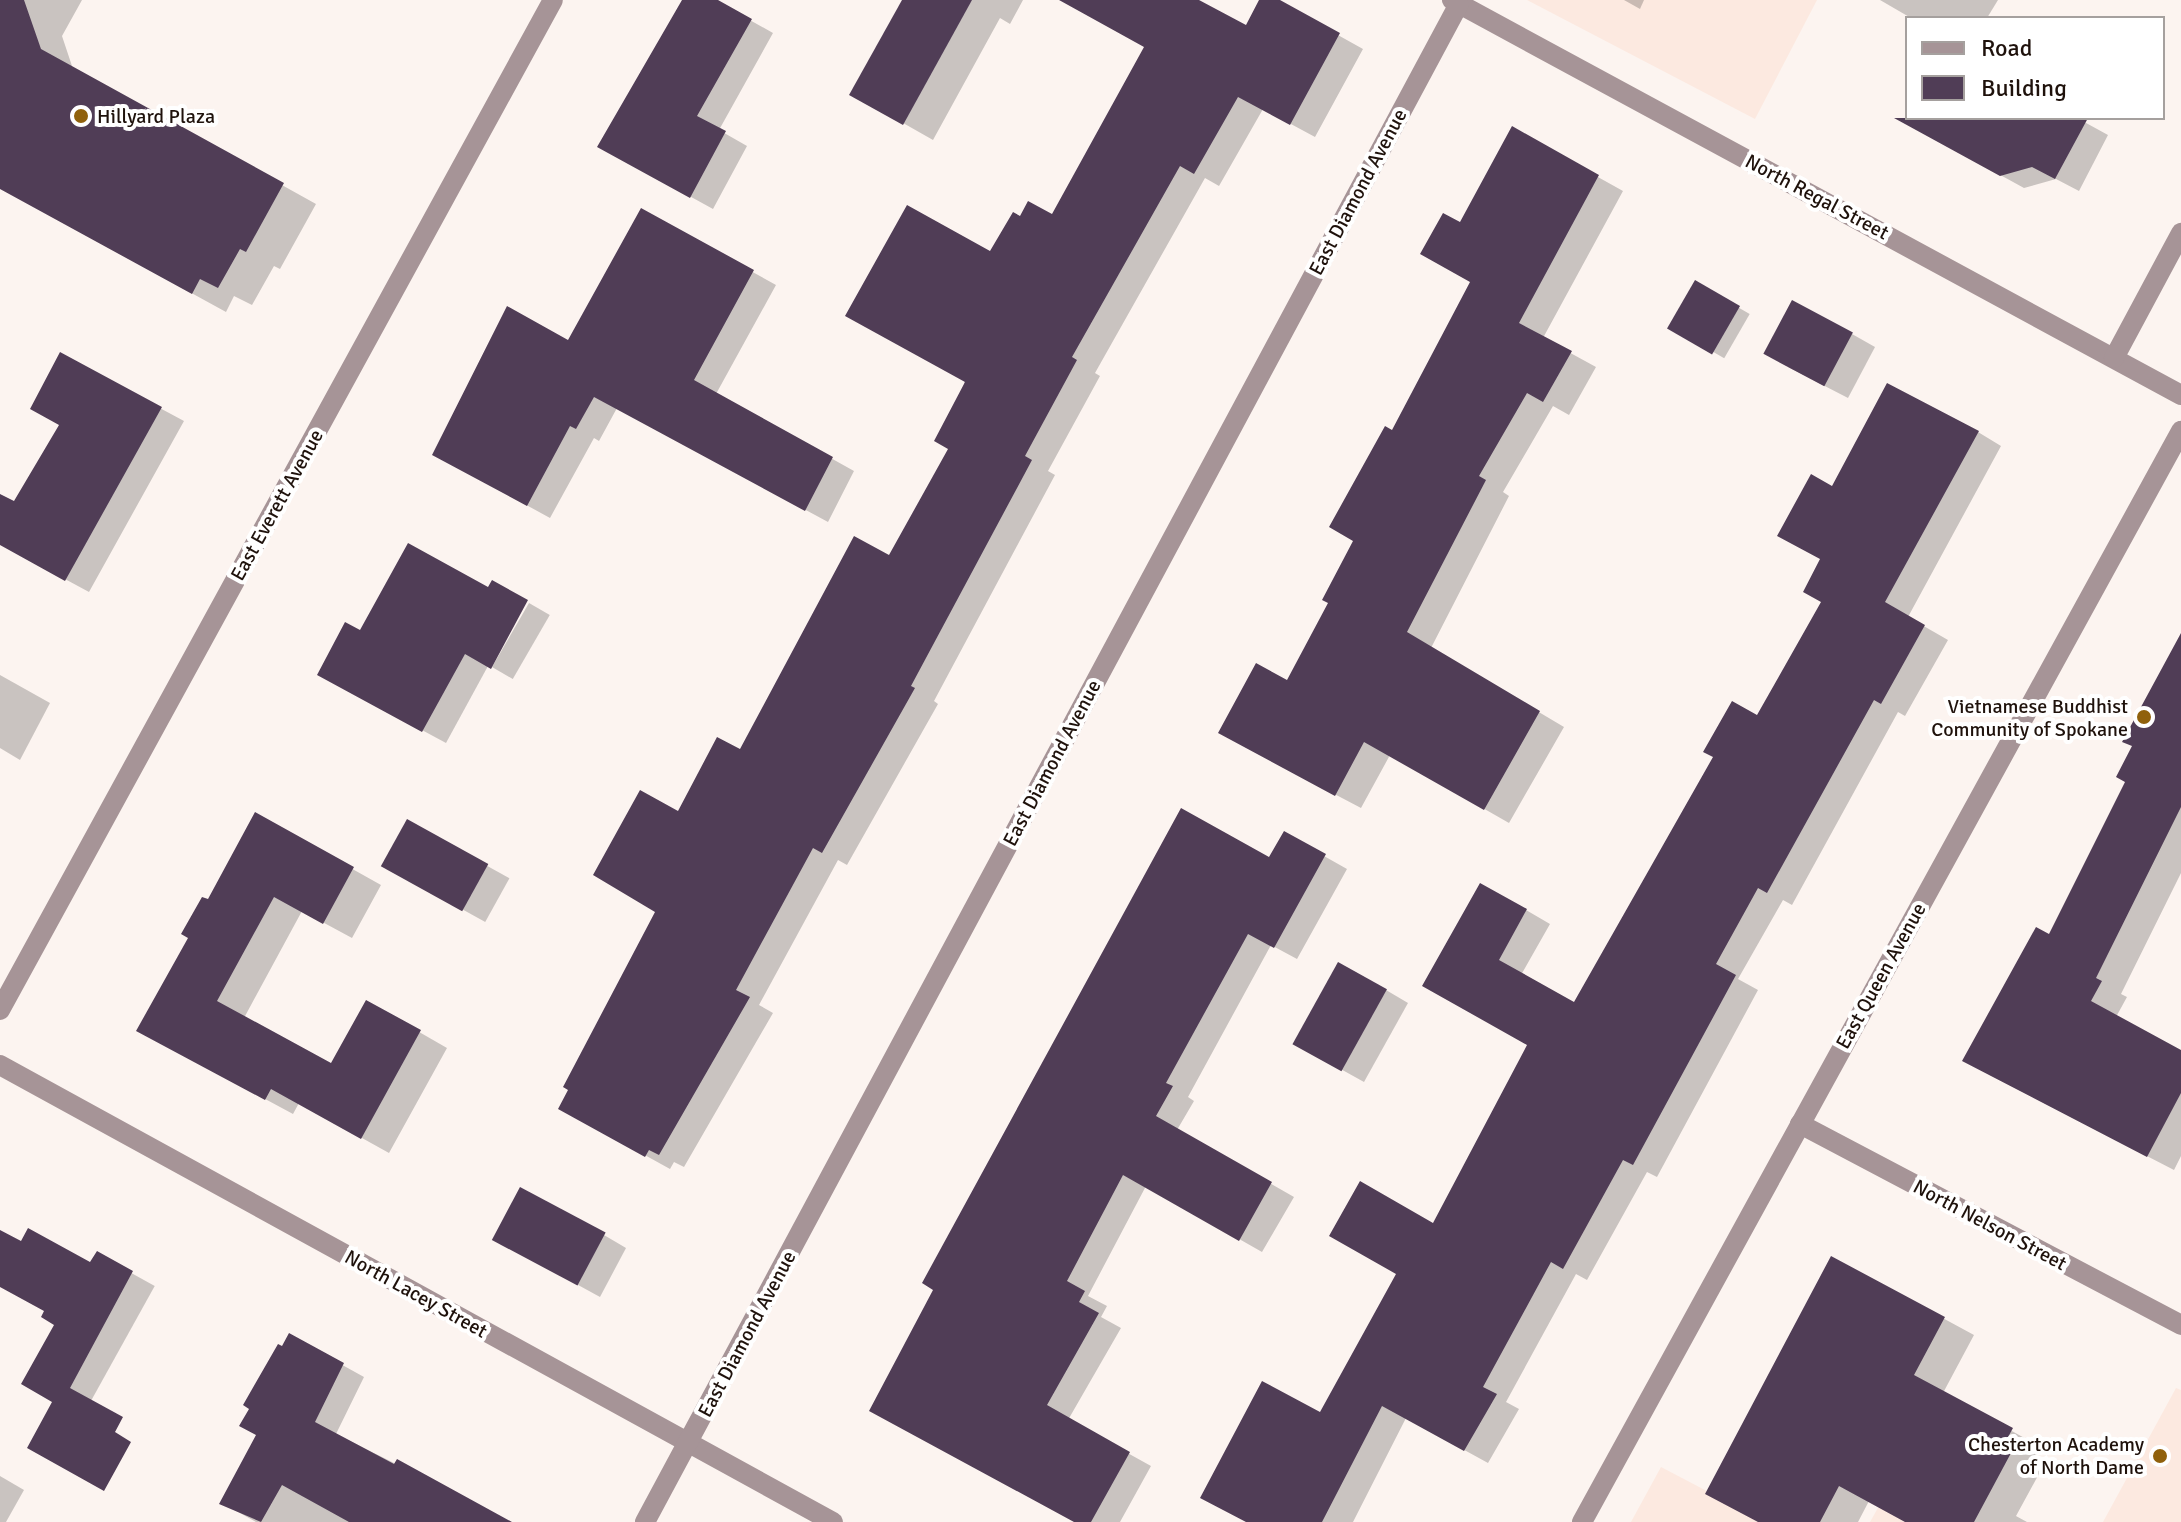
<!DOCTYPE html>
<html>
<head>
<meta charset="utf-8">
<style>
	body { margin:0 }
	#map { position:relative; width:2181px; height:1522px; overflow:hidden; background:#fcf4f0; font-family:Signika,sans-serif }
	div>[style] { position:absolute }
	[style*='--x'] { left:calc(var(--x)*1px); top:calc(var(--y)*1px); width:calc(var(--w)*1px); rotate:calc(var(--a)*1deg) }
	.built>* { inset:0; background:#fce9e0 }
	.shadow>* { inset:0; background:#0003; transform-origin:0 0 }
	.building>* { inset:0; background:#503d56; transform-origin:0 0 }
	.street>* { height:20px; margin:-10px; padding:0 10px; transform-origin:10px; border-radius:10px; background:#a69497 }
	.dots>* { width:22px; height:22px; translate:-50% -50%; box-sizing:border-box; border:4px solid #fff; border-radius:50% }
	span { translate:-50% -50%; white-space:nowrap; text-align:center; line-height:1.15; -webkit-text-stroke:8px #fff; paint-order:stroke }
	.poi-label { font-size:20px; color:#1f120c }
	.left { translate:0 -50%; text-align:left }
	.right { translate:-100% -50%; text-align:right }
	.street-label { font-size:20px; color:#1f120c }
	.legend { position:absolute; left:1905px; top:16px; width:260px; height:104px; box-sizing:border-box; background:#fff; border:2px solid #a5a09e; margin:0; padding:10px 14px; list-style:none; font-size:24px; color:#1f120c }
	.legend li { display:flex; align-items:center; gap:16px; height:40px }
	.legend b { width:40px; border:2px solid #a5a09e }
</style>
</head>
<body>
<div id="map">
	<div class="built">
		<i style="clip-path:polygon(1527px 0,1817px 0,1755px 119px)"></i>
		<i style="clip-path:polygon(2176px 1388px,2181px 1390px,2181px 1522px,2103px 1522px)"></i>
		<i style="clip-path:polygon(1661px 1467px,1766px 1522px,1631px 1522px)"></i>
		<i style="clip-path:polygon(1884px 1497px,1931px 1522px,1870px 1522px)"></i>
	</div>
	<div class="shadow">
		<i style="clip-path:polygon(0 0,82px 0,62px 36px,73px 69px,316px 204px,280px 269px,274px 266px,252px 305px,234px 296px,226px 312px,0 188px)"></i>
		<i style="clip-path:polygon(684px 0,714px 0,773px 33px,719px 130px,747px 146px,713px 209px,622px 159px)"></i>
		<i style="clip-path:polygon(904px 0,1023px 0,1010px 24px,1000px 18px,933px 140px,852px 94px)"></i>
		<i style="clip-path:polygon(1129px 0,1195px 0,1247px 28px,1262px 0,1275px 0,1363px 49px,1315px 137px,1263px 109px,1219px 186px,1205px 178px,1095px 373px,1100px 376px,1048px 471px,1055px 475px,934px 701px,938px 704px,847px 865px,838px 860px,759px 1005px,773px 1013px,684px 1167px,674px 1162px,670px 1169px,585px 1122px,658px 911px,678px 814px,741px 752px,890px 557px,951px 448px,991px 254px,1020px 219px,1052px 216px,1146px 46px)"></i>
		<i style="clip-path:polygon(1624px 0,1644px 0,1640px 9px)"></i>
		<i style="clip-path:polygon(1880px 0,1998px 0,1987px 18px,1911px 18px)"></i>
		<i style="clip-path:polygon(1938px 118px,2077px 118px,2108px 135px,2079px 191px,2056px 179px,2024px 188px,1951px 148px)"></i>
		<i style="clip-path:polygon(1512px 129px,1623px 191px,1543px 338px,1596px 367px,1569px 415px,1553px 406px,1503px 492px,1509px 496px,1431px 648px,1564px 727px,1509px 823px,1390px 755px,1361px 808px,1245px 747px,1288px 683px,1331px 603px,1393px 433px,1472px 282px,1460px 224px)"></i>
		<i style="clip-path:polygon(642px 211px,776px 285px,716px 394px,854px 471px,828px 522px,617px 408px,599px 441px,594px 438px,550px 518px,457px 467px,569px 343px)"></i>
		<i style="left:1696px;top:283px;width:62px;height:51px;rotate:30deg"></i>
		<i style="clip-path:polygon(1852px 334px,1875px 347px,1848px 398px,1788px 367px)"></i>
		<i style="clip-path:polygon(61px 355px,184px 421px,89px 592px,0 544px,0 496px,15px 504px,61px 425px)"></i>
		<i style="clip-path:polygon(1978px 432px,2001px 446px,1908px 617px,1948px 640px,1905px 716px,1898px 712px,1792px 905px,1783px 900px,1738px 979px,1758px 990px,1657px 1177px,1647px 1172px,1587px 1280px,1576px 1274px,1506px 1402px,1519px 1409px,1488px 1463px,1406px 1418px,1353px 1522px,1247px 1522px,1321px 1414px,1434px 1225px,1530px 1044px,1425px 985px,1526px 910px,1550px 924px,1521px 975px,1575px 1005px,1758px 718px,1824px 601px,1823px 559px,1833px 489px)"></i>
		<i style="clip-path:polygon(408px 546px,488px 666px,446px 743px,342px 687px,361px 633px)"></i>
		<i style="left:529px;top:603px;width:24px;height:74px;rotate:30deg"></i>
		<i style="clip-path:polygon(2181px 637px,2181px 873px,2121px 994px,2127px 997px,2116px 1017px,2181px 1052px,2181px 1156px,2174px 1170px,1990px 1075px,2128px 781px,2134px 747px)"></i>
		<i style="clip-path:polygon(0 675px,50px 703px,20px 760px,0 748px)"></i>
		<i style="clip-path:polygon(256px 815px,381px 885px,352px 938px,302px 911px,244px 1018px,332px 1066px,367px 1002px,447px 1048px,389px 1153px,299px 1103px,293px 1114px,166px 1046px,208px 902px)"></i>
		<i style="left:408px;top:822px;width:116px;height:50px;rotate:29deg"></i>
		<i style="clip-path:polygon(1285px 834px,1347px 869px,1297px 959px,1271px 945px,1188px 1097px,1194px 1101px,1177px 1130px,1294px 1197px,1262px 1252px,1146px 1186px,1088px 1296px,1107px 1306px,1101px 1317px,1121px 1328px,1068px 1420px,1151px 1466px,1120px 1522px,1076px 1522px,894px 1423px)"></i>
		<i style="clip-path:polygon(1386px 990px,1408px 1003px,1364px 1082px,1319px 1057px)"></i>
		<i style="clip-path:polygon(604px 1235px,626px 1248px,600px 1297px,516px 1251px)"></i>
		<i style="left:97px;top:1254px;width:66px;height:149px;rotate:29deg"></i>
		<i style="clip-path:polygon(1832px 1258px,1974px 1335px,1943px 1393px,2041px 1447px,2030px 1466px,2040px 1472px,2016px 1516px,2027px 1522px,1910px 1522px,1869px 1501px,1858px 1522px,1759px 1522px)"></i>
		<i style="clip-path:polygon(290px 1336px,364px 1377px,336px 1434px,476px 1504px,494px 1522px,256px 1522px,222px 1503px,258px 1436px)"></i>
		<i style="clip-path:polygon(0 1476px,24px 1490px,6px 1522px,0 1522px)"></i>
	</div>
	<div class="building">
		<i style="clip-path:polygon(0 0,24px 0,41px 49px,284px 183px,246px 252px,240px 249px,218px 288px,200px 279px,192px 294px,0 189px)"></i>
		<i style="clip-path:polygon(682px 0,718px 0,752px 19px,697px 116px,726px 131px,690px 198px,597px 147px)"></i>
		<i style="clip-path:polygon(902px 0,972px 0,903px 125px,849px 95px)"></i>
		<i style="clip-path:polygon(1059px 0,1199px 0,1246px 25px,1259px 0,1280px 0,1340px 33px,1290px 125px,1238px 97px,1194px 174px,1180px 166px,1072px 357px,1077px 360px,1025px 456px,1032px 460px,911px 686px,915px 688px,822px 853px,813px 848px,736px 990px,750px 997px,659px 1155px,649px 1150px,645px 1157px,558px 1109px,568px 1090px,563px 1087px,655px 912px,593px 875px,640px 790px,678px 811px,717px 737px,740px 749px,854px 536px,889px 555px,948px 449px,934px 441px,965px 382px,845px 316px,907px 205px,990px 251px,1013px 212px,1020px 216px,1028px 201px,1052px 214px,1144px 47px)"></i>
		<i style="clip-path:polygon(1894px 118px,2088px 118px,2055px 179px,2032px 167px,2000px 176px)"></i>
		<i style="clip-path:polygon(1512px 126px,1599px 175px,1519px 323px,1572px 351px,1543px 402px,1527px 393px,1479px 476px,1486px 480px,1407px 632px,1540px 711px,1484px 810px,1364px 742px,1335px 796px,1218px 733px,1256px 663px,1287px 680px,1328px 603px,1322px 600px,1353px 541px,1329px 527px,1385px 426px,1392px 430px,1470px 282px,1420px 254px,1443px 213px,1460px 222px)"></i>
		<i style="clip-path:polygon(641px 208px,754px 270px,694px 380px,833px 457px,805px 511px,594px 397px,576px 429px,570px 426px,527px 506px,432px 455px,507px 306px,568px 340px)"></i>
		<i style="left:1695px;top:280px;width:52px;height:56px;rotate:30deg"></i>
		<i style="left:1792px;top:300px;width:69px;height:61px;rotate:28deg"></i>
		<i style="clip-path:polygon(60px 352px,162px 407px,65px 581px,0 545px,0 494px,14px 501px,59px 425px,30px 409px)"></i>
		<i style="clip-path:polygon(1887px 383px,1979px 431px,1885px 602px,1925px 625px,1881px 704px,1874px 700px,1767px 893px,1758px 888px,1716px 964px,1736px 975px,1633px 1165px,1623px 1160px,1563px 1269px,1551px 1262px,1483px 1387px,1497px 1394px,1464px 1451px,1382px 1406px,1322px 1522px,1246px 1522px,1200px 1498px,1262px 1381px,1320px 1412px,1396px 1274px,1329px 1236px,1360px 1181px,1433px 1223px,1527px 1045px,1422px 986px,1480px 883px,1527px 909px,1499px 960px,1574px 1002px,1713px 757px,1703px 752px,1732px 701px,1757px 715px,1821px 602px,1803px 592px,1820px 559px,1777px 536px,1811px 474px,1832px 486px)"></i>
		<i style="clip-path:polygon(408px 543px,488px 587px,492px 580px,528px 600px,491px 669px,465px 654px,422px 732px,317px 675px,345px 622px,360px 630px)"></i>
		<i style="clip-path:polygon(2181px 633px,2181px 807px,2096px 978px,2102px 981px,2091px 1001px,2181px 1050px,2181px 1093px,2147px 1157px,1962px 1061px,2036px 927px,2049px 934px,2125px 782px,2116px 777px,2132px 746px,2122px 742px)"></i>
		<i style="clip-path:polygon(1181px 808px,1269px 857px,1284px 831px,1326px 854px,1274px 948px,1248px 934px,1166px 1083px,1173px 1086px,1156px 1116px,1272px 1182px,1239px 1241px,1123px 1175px,1067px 1281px,1085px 1291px,1079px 1302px,1099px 1313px,1047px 1405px,1130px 1452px,1091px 1522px,1074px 1522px,869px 1411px,933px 1290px,922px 1283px)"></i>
		<i style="clip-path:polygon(255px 812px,354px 867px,323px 924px,274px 897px,217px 1001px,331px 1063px,366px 1000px,421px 1030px,361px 1139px,271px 1089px,265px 1100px,136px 1031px,188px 938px,181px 934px,202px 897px,208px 899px)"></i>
		<i style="left:407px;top:819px;width:93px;height:54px;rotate:29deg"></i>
		<i style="left:1338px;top:962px;width:56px;height:94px;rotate:29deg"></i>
		<i style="left:520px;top:1187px;width:97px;height:60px;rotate:28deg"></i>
		<i style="clip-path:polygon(28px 1228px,90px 1262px,97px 1251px,133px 1271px,70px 1388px,123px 1417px,115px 1432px,131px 1442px,104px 1491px,27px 1448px,52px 1402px,21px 1384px,54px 1325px,41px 1317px,44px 1311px,0 1287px,0 1230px,21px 1241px)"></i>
		<i style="clip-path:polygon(1831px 1256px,1945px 1317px,1914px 1375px,2013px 1428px,2002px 1448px,2011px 1453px,1974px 1522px,1905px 1522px,1839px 1486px,1820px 1522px,1758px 1522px,1705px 1494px)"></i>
		<i style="clip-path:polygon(289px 1333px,344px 1363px,315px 1422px,394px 1464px,397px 1459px,512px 1522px,349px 1522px,282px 1485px,261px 1522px,219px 1504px,256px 1435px,239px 1426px,249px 1409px,243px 1405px,278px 1344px,282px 1346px)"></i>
	</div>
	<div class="street">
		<i style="--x:1452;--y:0;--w:829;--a:28.45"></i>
		<i style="--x:2114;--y:358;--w:142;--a:-61.8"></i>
		<i style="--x:0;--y:1010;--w:1151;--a:-61.3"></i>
		<i style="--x:0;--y:1065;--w:950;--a:28.75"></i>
		<i style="--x:1800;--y:1124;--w:431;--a:27.8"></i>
		<i style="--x:645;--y:1522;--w:1722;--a:-61.8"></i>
		<i style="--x:1582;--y:1522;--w:1245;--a:-61.23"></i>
	</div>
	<div class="dots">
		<i style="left:81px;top:116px;background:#90610c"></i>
		<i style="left:2144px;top:717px;background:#90610c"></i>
		<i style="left:2160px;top:1456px;background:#90610c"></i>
	</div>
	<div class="poi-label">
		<span class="left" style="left:97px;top:116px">Hillyard Plaza</span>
		<span class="right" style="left:2128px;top:718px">Vietnamese Buddhist<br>Community of Spokane</span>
		<span class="right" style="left:2144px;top:1456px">Chesterton Academy<br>of North Dame</span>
	</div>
	<div class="street-label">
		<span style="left:1358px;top:192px;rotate:-62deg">East Diamond Avenue</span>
		<span style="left:1817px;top:197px;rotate:28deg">North Regal Street</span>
		<span style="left:277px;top:505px;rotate:-61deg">East Everett Avenue</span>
		<span style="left:1052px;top:763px;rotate:-62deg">East Diamond Avenue</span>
		<span style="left:1881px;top:976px;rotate:-61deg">East Queen Avenue</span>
		<span style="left:1990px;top:1225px;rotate:28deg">North Nelson Street</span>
		<span style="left:416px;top:1294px;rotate:29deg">North Lacey Street</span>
		<span style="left:747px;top:1334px;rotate:-62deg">East Diamond Avenue</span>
	</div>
	<ul class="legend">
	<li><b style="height:10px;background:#a69497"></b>Road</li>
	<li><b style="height:22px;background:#503d56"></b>Building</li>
	</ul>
</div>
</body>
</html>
